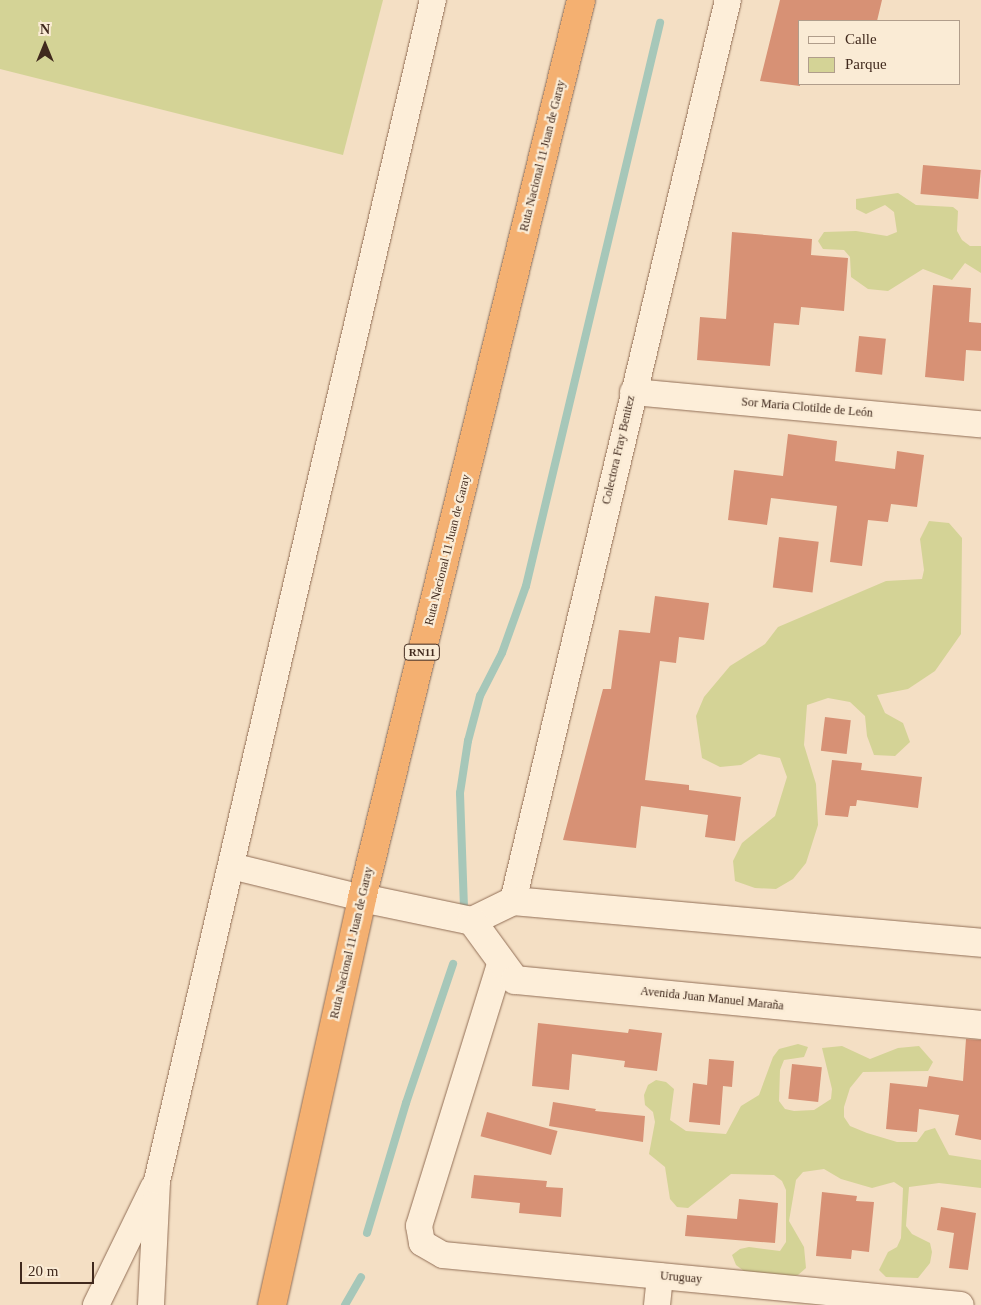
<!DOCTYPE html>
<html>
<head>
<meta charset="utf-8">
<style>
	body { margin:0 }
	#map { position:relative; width:981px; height:1305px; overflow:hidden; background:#f4dfc4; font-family:Georgia,serif }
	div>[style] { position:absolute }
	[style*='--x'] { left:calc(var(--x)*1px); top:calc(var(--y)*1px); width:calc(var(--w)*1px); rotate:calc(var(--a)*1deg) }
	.green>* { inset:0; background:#d4d396 }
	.stream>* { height:8px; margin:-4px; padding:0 4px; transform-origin:4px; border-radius:4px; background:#a6c7b9 }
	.building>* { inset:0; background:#d79175; transform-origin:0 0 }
	.roads { filter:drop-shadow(0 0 1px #926f57) drop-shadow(0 0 1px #926f57) }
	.minor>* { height:26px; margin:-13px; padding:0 13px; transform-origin:13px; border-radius:13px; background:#fdeed9 }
	.tertiary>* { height:28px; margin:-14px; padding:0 14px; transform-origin:14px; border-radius:14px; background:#fdeed9 }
	.trunk>* { height:28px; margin:-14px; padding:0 14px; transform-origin:14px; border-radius:14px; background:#f4b071 }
	span { translate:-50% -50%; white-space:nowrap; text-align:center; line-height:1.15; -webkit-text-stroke:4.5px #faebd5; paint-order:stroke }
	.shield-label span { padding:1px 4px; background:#faebd5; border:1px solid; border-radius:4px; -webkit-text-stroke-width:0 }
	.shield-label { font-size:11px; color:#40291d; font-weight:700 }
	.street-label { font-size:12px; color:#40291d }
	.legend { position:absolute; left:798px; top:20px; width:162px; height:65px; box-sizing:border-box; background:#faebd5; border:1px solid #b09d8b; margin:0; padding:6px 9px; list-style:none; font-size:15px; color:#40291d }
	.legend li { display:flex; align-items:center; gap:10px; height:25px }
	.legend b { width:25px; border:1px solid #b09d8b }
	.north { position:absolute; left:20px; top:20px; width:50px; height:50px; -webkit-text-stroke:4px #faebd5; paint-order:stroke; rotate:0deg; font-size:14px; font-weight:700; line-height:20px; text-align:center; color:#40291d }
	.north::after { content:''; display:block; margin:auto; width:18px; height:22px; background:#40291d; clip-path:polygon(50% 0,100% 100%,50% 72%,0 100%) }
	.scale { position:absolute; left:20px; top:1262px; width:74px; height:22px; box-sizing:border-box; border:2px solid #40291d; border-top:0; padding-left:6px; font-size:15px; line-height:18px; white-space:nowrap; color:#40291d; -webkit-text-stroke:4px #faebd5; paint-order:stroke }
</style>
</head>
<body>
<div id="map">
	<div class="green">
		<i style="clip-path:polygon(0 0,383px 0,343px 155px,0 69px)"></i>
		<i style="clip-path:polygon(898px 193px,916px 205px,953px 207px,958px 211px,957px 231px,962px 240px,970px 246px,981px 246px,981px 273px,965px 263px,952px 280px,923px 269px,888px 291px,868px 289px,851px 277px,850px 257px,844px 250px,823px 249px,818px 241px,824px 232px,856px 231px,887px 236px,897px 232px,894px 212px,885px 205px,866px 214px,856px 209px,856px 199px)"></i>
		<i style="clip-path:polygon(929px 521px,949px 523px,962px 538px,961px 634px,935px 671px,908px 689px,877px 695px,885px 713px,903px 723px,910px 742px,895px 756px,874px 755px,867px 736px,865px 716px,850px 702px,828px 698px,807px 705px,804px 745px,816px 784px,818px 825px,806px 863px,793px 879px,776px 889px,755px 888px,735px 881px,733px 861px,742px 843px,775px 816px,787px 777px,780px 758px,759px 754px,741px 765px,720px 767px,702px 758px,696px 716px,704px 697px,730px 666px,765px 644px,778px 627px,886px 581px,922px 579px,924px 570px,920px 539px)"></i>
		<i style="clip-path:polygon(798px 1044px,808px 1047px,804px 1057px,784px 1060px,780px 1070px,779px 1101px,785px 1109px,794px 1111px,814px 1110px,831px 1099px,832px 1089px,822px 1048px,842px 1046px,870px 1059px,898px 1048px,919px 1046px,933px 1062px,928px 1071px,863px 1072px,850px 1088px,844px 1107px,844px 1117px,850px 1126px,867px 1133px,897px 1142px,917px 1142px,925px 1131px,935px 1128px,949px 1155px,981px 1160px,981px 1188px,939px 1183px,909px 1187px,906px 1226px,912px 1234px,930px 1243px,932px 1252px,930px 1263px,918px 1278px,886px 1277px,879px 1270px,888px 1252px,897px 1247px,901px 1238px,903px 1188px,894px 1182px,872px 1188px,841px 1179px,824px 1169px,803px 1172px,796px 1180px,789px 1221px,804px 1247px,806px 1268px,798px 1275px,777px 1278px,744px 1271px,736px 1265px,732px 1255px,740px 1249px,749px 1247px,780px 1251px,786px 1242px,786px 1190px,782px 1181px,774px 1175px,731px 1174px,688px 1208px,677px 1207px,670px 1199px,665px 1167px,649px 1154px,655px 1122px,653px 1112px,645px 1105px,644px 1095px,648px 1085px,656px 1080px,666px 1082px,674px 1089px,670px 1120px,686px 1131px,726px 1134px,741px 1106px,759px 1095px,773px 1057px,779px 1049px)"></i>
	</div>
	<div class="stream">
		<i style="--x:464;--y:908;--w:115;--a:-92"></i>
		<i style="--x:460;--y:793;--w:53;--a:-81.3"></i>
		<i style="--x:468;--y:741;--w:47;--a:-75.1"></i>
		<i style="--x:480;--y:696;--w:48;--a:-62.9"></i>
		<i style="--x:502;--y:653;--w:71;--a:-70.3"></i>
		<i style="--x:526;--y:586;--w:579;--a:-76.61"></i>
		<i style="--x:367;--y:1233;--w:136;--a:-73.3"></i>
		<i style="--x:406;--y:1103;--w:147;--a:-71.3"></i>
		<i style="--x:345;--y:1305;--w:32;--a:-60"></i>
	</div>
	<div class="building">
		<i style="clip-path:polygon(780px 0,882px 0,877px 21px,800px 21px,800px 86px,760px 81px)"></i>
		<i style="left:923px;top:165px;width:58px;height:29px;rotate:5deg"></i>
		<i style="clip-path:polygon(732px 232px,812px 239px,811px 255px,848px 258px,844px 311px,801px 307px,799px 325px,774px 323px,770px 366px,697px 360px,700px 317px,726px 319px)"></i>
		<i style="clip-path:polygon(933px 285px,971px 288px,969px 322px,981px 323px,981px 351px,966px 350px,964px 381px,925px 377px)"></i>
		<i style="left:859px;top:336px;width:27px;height:36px;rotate:6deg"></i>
		<i style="clip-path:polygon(788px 434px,837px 441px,835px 461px,895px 469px,897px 451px,924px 455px,917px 507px,891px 504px,888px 522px,868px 520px,862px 566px,830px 562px,837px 506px,771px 498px,767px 525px,728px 520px,734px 470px,783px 476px)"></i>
		<i style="left:779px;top:537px;width:40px;height:51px;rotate:7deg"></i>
		<i style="clip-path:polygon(655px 596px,709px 603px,704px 640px,679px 637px,676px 663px,660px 661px,645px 780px,689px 785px,689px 790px,741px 797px,735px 841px,705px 837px,708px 815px,641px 806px,636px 848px,563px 840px,603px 689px,611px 689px,619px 630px,650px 633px)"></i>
		<i style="left:825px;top:717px;width:26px;height:34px;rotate:7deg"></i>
		<i style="clip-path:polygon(832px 760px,862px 763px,861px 770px,922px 777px,918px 808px,857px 800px,856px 806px,850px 806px,848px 817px,825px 815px)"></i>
		<i style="clip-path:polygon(538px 1023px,628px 1033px,629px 1029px,662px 1033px,657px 1071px,624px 1067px,625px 1061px,572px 1054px,569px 1090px,532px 1086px)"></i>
		<i style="clip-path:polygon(966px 1039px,981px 1040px,981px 1140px,955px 1135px,959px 1115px,919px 1109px,917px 1132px,886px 1129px,890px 1083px,927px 1087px,929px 1076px,963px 1081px)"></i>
		<i style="clip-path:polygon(709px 1059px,734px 1061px,732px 1087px,723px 1086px,720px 1125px,689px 1122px,693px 1083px,707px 1085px)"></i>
		<i style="left:792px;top:1064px;width:30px;height:35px;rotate:6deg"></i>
		<i style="clip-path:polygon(553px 1102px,596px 1109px,595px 1111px,645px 1116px,643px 1142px,549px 1126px)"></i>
		<i style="left:487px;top:1112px;width:73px;height:25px;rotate:15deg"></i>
		<i style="clip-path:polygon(474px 1175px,547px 1181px,546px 1187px,563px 1188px,561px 1217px,519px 1213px,520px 1203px,471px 1198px)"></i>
		<i style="clip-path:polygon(822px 1192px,857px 1196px,856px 1201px,874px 1202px,869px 1252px,852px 1250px,851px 1259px,816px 1256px)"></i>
		<i style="clip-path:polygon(739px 1199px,778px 1203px,775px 1243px,685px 1236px,687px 1215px,737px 1219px)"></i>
		<i style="clip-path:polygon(941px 1207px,976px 1213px,968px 1270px,949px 1268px,954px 1233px,937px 1230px)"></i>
	</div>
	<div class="roads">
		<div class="minor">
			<i style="--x:633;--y:392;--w:349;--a:5.3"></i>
			<i style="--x:231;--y:866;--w:135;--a:13.7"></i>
			<i style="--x:513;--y:901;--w:926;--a:-76.58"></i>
			<i style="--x:501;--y:961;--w:277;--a:107.2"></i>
			<i style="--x:419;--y:1226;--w:17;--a:80"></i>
			<i style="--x:422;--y:1243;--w:24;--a:30"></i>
			<i style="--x:443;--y:1255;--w:520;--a:5.51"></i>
			<i style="--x:96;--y:1305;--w:130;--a:-64"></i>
			<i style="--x:151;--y:1305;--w:124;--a:-87.2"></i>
			<i style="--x:157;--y:1181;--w:1213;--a:-76.85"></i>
			<i style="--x:657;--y:1305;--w:29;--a:-84"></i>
		</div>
		<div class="tertiary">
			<i style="--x:362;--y:898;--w:112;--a:11.8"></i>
			<i style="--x:472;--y:921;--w:46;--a:-26"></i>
			<i style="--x:513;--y:901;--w:470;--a:5.1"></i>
			<i style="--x:472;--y:921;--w:73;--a:53.9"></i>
			<i style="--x:515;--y:980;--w:468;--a:5.5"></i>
		</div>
		<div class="trunk">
			<i style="--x:272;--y:1305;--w:417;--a:-77.5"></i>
			<i style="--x:362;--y:898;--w:924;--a:-76.29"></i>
		</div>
	</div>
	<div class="shield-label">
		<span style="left:422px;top:652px">RN11</span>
	</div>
	<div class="street-label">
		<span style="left:543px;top:156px;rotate:-76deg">Ruta Nacional 11 Juan de Garay</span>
		<span style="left:807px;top:408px;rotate:5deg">Sor Maria Clotilde de León</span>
		<span style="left:619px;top:450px;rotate:-77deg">Colectora Fray Benitez</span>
		<span style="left:448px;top:550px;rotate:-76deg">Ruta Nacional 11 Juan de Garay</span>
		<span style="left:352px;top:943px;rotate:-77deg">Ruta Nacional 11 Juan de Garay</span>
		<span style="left:712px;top:999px;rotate:6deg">Avenida Juan Manuel Maraña</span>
		<span style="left:681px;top:1278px;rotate:5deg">Uruguay</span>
	</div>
	<ul class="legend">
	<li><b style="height:6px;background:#fdeed9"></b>Calle</li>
	<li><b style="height:14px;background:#d4d396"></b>Parque</li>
	</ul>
	<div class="north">N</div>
	<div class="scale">20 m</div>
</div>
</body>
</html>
